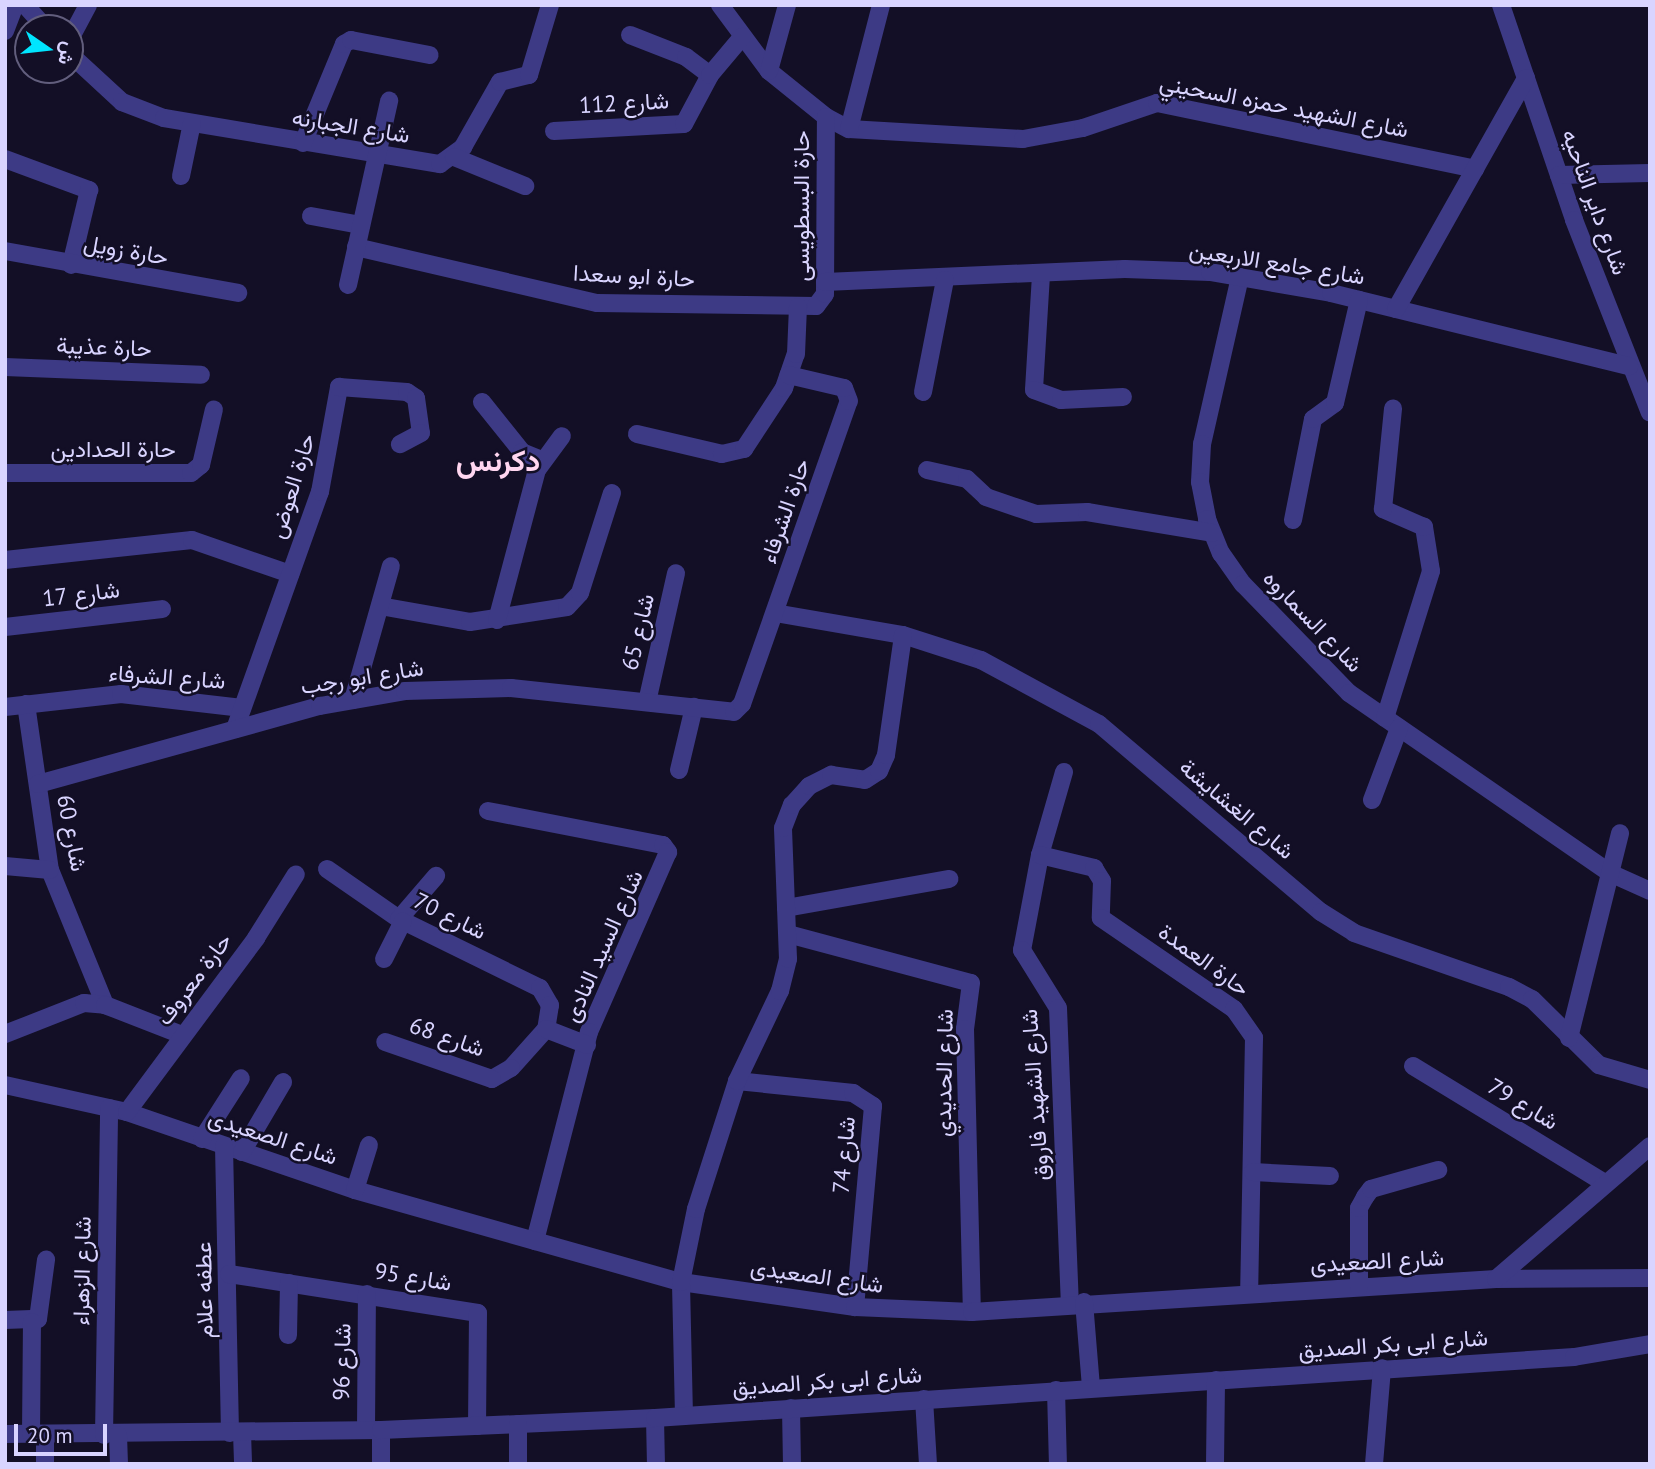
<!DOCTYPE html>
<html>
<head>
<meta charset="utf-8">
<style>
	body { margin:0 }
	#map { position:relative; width:1655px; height:1469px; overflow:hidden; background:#130f26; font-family:"PT Sans",Vazirmatn,sans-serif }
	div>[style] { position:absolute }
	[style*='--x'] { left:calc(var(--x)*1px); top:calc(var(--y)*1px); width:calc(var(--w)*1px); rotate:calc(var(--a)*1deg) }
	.minor>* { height:18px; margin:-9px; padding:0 9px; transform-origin:9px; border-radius:9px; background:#3d3a85 }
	span { translate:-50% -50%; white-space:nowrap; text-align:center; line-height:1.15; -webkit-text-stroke:5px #130f26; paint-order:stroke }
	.street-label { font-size:23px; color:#d9d4ff }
	.district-label { font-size:30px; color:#ffd6f0; font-weight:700 }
	.frame { position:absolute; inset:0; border:7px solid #d9d4ff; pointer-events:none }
	.north { position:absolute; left:14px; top:14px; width:70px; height:70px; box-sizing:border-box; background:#130f26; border:2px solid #625e7d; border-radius:50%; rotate:104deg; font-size:19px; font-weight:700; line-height:28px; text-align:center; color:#d9d4ff }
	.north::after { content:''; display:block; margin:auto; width:24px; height:32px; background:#00e5ff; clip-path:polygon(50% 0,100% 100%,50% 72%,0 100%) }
	.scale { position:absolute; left:14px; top:1424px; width:93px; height:32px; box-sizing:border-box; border:4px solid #d9d4ff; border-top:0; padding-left:9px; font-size:21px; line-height:24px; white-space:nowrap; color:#d9d4ff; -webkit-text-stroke:5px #130f26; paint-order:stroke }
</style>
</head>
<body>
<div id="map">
	<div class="minor">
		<i style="--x:25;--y:5;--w:31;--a:48"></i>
		<i style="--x:720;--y:5;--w:82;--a:53.4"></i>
		<i style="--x:769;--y:71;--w:73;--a:38.9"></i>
		<i style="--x:826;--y:117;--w:26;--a:28"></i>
		<i style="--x:849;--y:129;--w:174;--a:3.3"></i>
		<i style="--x:1023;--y:139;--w:61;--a:-10.4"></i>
		<i style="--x:1083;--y:128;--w:78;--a:-18.7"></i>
		<i style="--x:1157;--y:103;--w:325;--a:11.7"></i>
		<i style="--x:1501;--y:5;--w:227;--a:71.2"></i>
		<i style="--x:1574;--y:220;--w:207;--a:68.5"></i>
		<i style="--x:5;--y:31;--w:28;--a:-69"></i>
		<i style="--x:630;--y:35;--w:60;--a:21.4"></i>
		<i style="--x:686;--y:57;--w:30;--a:37"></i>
		<i style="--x:70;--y:39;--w:38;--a:-62"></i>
		<i style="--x:70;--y:54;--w:71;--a:42.7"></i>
		<i style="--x:122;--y:102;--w:45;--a:20.9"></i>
		<i style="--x:164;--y:118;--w:280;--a:9.5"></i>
		<i style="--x:440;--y:164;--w:29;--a:-36"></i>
		<i style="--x:463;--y:147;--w:75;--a:-60.4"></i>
		<i style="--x:500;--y:82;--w:30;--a:-14"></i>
		<i style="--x:529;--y:75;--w:73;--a:-73.3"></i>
		<i style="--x:769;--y:71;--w:68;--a:-74.7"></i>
		<i style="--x:849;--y:129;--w:128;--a:-75.5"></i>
		<i style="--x:554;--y:131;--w:130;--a:-3.1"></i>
		<i style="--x:684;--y:124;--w:55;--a:-62"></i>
		<i style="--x:710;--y:75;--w:50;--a:-49.9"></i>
		<i style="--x:303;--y:143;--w:107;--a:-67.5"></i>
		<i style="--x:344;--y:44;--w:8;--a:-30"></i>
		<i style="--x:351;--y:40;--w:80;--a:10.8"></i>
		<i style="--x:454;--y:157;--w:77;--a:22.2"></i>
		<i style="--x:5;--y:159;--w:90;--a:20.3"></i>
		<i style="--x:89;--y:190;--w:77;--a:103.5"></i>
		<i style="--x:1559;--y:175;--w:91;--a:-1.3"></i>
		<i style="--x:181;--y:176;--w:54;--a:-78.3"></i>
		<i style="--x:311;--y:216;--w:51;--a:10.2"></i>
		<i style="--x:356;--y:247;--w:247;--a:13.1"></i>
		<i style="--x:597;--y:303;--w:219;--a:0.8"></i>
		<i style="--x:816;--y:306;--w:15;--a:-53"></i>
		<i style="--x:825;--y:294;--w:177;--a:-89.7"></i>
		<i style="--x:5;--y:251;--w:237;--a:10.2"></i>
		<i style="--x:1041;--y:275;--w:115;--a:93.5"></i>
		<i style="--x:1034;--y:390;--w:29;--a:20"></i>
		<i style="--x:1061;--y:400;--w:62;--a:-2.8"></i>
		<i style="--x:1240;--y:277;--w:171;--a:102.8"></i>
		<i style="--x:1202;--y:444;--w:38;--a:93"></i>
		<i style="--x:1200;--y:482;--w:38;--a:79"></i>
		<i style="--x:1207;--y:519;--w:37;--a:68"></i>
		<i style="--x:1221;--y:553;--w:38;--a:55"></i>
		<i style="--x:1243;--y:584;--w:152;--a:45.8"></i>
		<i style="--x:1349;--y:693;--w:317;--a:34.6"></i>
		<i style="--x:1610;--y:873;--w:44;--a:24.2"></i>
		<i style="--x:825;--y:282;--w:300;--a:-2.5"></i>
		<i style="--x:1125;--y:269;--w:85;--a:2"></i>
		<i style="--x:1210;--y:272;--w:123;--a:9.8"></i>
		<i style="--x:1331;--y:293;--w:307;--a:13.8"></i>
		<i style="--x:348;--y:285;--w:189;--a:-77.4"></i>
		<i style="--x:1396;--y:309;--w:265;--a:-60.6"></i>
		<i style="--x:5;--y:367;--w:196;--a:2.3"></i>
		<i style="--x:923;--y:392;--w:114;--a:-78.9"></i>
		<i style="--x:482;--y:402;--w:64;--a:51.3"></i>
		<i style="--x:522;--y:452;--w:22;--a:22"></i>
		<i style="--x:637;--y:434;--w:87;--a:13.2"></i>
		<i style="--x:722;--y:454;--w:23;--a:-13"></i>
		<i style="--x:744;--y:449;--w:73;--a:-56.7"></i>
		<i style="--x:784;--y:388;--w:36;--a:-71"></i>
		<i style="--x:796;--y:354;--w:47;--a:-87.6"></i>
		<i style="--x:927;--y:470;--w:41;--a:12.7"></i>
		<i style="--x:967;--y:479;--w:26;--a:43"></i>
		<i style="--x:986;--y:497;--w:53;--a:18.8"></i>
		<i style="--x:1036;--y:514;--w:51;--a:-2.2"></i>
		<i style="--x:1087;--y:512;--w:127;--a:9.5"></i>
		<i style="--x:5;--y:473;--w:186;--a:0"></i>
		<i style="--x:191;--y:473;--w:13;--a:-39"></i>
		<i style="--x:201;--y:465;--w:57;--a:-76.9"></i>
		<i style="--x:1293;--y:520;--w:103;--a:-78.8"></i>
		<i style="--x:1313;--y:419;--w:27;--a:-36"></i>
		<i style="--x:1335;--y:403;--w:106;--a:-76.9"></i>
		<i style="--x:5;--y:560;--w:188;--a:-6.1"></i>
		<i style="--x:192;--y:540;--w:104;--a:19.1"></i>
		<i style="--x:380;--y:606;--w:91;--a:10.1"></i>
		<i style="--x:470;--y:622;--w:98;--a:-8.8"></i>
		<i style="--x:567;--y:607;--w:19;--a:-47"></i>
		<i style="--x:580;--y:593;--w:105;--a:-72.3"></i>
		<i style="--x:775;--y:613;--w:130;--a:9.8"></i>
		<i style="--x:903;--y:635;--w:82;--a:17.8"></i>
		<i style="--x:981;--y:660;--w:134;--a:28.5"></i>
		<i style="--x:1099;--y:724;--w:291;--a:40.3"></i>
		<i style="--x:1321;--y:912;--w:39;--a:32"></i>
		<i style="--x:1354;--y:933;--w:164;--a:19.2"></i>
		<i style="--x:1509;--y:987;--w:26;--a:28"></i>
		<i style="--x:1532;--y:999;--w:94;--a:44.6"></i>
		<i style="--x:1599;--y:1065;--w:53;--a:16.4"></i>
		<i style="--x:497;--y:620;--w:155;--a:-75.1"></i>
		<i style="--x:537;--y:470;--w:42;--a:-53.7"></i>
		<i style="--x:5;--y:627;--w:158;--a:-6.5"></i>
		<i style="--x:353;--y:700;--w:139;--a:-74.2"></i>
		<i style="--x:647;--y:702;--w:132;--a:-77.3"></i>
		<i style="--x:26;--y:704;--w:168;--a:81.8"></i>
		<i style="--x:50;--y:870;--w:146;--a:67.8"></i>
		<i style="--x:5;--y:707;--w:117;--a:-6.4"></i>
		<i style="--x:121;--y:694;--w:122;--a:6.6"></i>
		<i style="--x:1385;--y:718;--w:154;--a:-72.6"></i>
		<i style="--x:1431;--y:571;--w:45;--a:-99"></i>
		<i style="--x:1424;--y:527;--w:45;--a:-156.3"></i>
		<i style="--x:1383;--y:509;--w:101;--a:-84.3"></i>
		<i style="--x:235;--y:729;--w:252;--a:-70.3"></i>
		<i style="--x:320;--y:492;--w:107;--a:-79.7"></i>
		<i style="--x:339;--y:387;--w:68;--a:4.2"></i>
		<i style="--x:407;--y:392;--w:11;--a:34"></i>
		<i style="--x:416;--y:398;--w:35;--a:82"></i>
		<i style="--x:421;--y:433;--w:24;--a:152"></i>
		<i style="--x:679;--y:770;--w:65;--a:-76.6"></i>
		<i style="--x:1064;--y:772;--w:86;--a:106.1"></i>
		<i style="--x:1040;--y:855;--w:97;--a:100.7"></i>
		<i style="--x:1022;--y:950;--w:68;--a:58.2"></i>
		<i style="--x:1058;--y:1008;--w:295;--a:87.7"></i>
		<i style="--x:38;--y:784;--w:293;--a:-15.5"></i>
		<i style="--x:320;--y:706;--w:86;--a:-10"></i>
		<i style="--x:405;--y:691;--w:106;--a:-1.6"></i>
		<i style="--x:511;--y:688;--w:224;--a:6.1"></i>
		<i style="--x:734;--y:712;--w:11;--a:-45"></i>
		<i style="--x:742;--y:704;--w:321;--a:-70.6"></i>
		<i style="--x:849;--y:401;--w:14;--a:-111"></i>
		<i style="--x:844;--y:388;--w:57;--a:-166.9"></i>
		<i style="--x:1372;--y:800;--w:77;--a:-69.4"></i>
		<i style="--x:488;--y:811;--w:178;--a:11"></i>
		<i style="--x:663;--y:845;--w:9;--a:54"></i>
		<i style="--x:668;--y:852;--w:197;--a:113.7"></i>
		<i style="--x:589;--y:1032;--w:216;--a:104.5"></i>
		<i style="--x:1040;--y:855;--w:56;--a:13.5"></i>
		<i style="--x:1094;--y:868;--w:15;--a:58"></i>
		<i style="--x:1102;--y:881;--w:37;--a:92"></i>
		<i style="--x:1101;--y:918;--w:161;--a:34.4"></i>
		<i style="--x:1234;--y:1009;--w:35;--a:55"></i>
		<i style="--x:1254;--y:1038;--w:255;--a:91.1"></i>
		<i style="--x:5;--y:866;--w:45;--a:5.1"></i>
		<i style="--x:327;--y:869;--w:88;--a:34.8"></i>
		<i style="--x:399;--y:919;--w:157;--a:26.1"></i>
		<i style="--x:540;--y:988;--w:20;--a:60"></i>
		<i style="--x:550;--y:1005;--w:24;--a:99"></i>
		<i style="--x:546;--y:1029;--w:52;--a:131.9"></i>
		<i style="--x:511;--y:1068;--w:22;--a:150"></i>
		<i style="--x:492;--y:1079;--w:113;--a:-160.9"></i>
		<i style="--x:786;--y:908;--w:166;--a:-10.1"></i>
		<i style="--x:399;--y:919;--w:57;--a:-49.3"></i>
		<i style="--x:788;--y:934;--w:189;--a:15"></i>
		<i style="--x:971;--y:983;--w:46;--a:97.4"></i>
		<i style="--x:965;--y:1029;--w:283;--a:88.6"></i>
		<i style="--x:384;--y:959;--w:42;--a:-63.4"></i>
		<i style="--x:546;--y:1029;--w:44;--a:21.3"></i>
		<i style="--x:5;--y:1034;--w:85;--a:-21.4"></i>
		<i style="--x:84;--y:1003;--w:21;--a:5"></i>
		<i style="--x:105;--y:1005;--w:83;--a:21.3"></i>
		<i style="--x:1569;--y:1038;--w:211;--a:-76"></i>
		<i style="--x:1413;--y:1066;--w:226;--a:31.4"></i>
		<i style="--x:737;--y:1081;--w:117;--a:5.9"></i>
		<i style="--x:853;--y:1093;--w:24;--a:33"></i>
		<i style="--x:873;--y:1106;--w:202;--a:95.1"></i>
		<i style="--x:5;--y:1085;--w:125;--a:12.5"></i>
		<i style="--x:127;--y:1112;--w:241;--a:18.9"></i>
		<i style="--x:355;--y:1190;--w:339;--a:15.8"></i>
		<i style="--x:681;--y:1282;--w:176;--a:8.2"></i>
		<i style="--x:855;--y:1307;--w:117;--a:2.4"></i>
		<i style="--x:972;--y:1312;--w:525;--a:-3.6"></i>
		<i style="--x:1496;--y:1279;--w:154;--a:-0.4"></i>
		<i style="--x:127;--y:1112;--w:217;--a:-53.4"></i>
		<i style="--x:256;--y:938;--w:75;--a:-58"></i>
		<i style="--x:202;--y:1139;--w:72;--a:-57.4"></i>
		<i style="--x:224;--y:1146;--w:287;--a:88.8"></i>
		<i style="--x:242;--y:1152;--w:81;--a:-59.6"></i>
		<i style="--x:1253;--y:1172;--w:77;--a:3"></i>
		<i style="--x:355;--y:1190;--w:47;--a:-72.7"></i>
		<i style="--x:229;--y:1274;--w:252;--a:8.9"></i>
		<i style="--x:478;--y:1313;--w:113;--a:90.5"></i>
		<i style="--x:1496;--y:1279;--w:203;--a:-40.8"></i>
		<i style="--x:1359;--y:1287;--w:79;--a:-90"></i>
		<i style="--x:1359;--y:1208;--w:13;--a:-61"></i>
		<i style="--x:1365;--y:1197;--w:10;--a:-53"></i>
		<i style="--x:1371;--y:1189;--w:70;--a:-15.8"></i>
		<i style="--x:1084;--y:1302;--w:86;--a:85.3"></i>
		<i style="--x:5;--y:1320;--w:33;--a:-2"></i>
		<i style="--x:38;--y:1319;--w:60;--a:-82.3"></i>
		<i style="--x:288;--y:1335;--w:52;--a:-88.9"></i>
		<i style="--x:1056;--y:1390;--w:74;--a:88.5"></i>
		<i style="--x:924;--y:1399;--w:65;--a:86.5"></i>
		<i style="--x:791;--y:1408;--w:56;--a:89"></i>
		<i style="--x:684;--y:1416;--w:134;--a:-91.3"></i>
		<i style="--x:681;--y:1282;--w:75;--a:-78.4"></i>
		<i style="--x:696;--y:1209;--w:134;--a:-72.2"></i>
		<i style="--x:737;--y:1081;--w:100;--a:-64.5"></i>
		<i style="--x:780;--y:991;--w:33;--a:-76"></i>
		<i style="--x:788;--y:959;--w:131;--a:-92.2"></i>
		<i style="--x:783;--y:828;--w:25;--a:-69"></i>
		<i style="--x:792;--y:805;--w:25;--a:-48"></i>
		<i style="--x:809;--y:786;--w:25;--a:-27"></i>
		<i style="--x:831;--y:775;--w:34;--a:8"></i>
		<i style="--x:865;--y:780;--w:17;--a:-33"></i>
		<i style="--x:879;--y:771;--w:17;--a:-66"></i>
		<i style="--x:886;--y:755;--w:121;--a:-81.9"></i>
		<i style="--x:655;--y:1418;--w:46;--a:88.8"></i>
		<i style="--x:366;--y:1430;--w:136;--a:-89.6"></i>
		<i style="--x:381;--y:1430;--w:34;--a:90"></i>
		<i style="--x:242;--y:1433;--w:31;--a:88"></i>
		<i style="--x:5;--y:1434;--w:376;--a:-0.6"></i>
		<i style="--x:381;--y:1430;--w:274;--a:-2.5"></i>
		<i style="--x:655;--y:1418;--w:921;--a:-3.8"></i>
		<i style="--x:1574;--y:1357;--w:77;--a:-9.7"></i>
		<i style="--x:31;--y:1434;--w:112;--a:-89.5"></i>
		<i style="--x:45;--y:1435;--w:29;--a:90"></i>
		<i style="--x:104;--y:1435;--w:327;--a:-89.1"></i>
		<i style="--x:118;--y:1435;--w:29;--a:88"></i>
		<i style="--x:518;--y:1464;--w:40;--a:-90"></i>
		<i style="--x:1215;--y:1464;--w:84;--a:-89.3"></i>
		<i style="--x:1374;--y:1464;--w:96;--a:-85.2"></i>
	</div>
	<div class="street-label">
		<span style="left:624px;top:103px;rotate:-3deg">شارع 112</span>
		<span style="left:1284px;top:106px;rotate:11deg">شارع الشهيد حمزه السحيني</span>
		<span style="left:351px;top:126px;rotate:9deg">شارع الجبارنه</span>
		<span style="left:1595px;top:202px;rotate:70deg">شارع داير الناحيه</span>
		<span style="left:801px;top:206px;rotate:-90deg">حارة البسطويسى</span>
		<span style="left:126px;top:250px;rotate:10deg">حارة زويل</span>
		<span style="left:1277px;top:263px;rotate:9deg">شارع جامع الاربعين</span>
		<span style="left:634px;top:276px;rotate:3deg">حارة ابو سعدا</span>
		<span style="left:104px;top:347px;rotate:2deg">حارة عذيبة</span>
		<span style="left:113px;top:449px">حارة الحدادين</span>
		<span style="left:292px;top:486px;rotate:-73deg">حارة العوض</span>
		<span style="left:785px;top:511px;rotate:-71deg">حارة الشرفاء</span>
		<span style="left:81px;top:594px;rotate:-7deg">شارع 17</span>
		<span style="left:1313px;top:621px;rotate:46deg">شارع السماروه</span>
		<span style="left:638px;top:632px;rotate:-77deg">شارع 65</span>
		<span style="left:167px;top:677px;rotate:4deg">شارع الشرفاء</span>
		<span style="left:362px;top:677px;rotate:-9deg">شارع ابو رجب</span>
		<span style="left:1237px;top:809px;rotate:40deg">شارع الغشايشة</span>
		<span style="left:72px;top:833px;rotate:79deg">شارع 60</span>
		<span style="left:450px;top:916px;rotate:26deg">شارع 70</span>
		<span style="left:603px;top:946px;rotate:-66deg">شارع السيد النادى</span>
		<span style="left:1204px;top:960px;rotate:36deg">حارة العمدة</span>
		<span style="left:194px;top:979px;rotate:-53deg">حارة معروف</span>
		<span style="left:447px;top:1037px;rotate:19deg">شارع 68</span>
		<span style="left:944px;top:1073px;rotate:-89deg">شارع الحديدي</span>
		<span style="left:1035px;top:1095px;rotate:-94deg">شارع الشهيد فاروق</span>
		<span style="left:1523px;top:1104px;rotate:31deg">شارع 79</span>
		<span style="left:273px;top:1137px;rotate:18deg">شارع الصعيدى</span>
		<span style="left:844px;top:1155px;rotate:-85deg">شارع 74</span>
		<span style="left:1377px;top:1261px;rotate:-3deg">شارع الصعيدى</span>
		<span style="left:82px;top:1271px;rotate:-89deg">شارع الزهراء</span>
		<span style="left:817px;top:1276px;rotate:8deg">شارع الصعيدى</span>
		<span style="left:413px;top:1277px;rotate:9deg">شارع 95</span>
		<span style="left:204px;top:1290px;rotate:-91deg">عطفه علام</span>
		<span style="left:1393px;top:1344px;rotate:-4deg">شارع ابى بكر الصديق</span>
		<span style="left:342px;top:1362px;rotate:-89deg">شارع 96</span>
		<span style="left:827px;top:1381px;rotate:-4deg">شارع ابى بكر الصديق</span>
	</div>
	<div class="district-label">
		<span style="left:498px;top:460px">دكرنس</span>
	</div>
	<div class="frame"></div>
	<div class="north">ش</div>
	<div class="scale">20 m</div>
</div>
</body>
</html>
